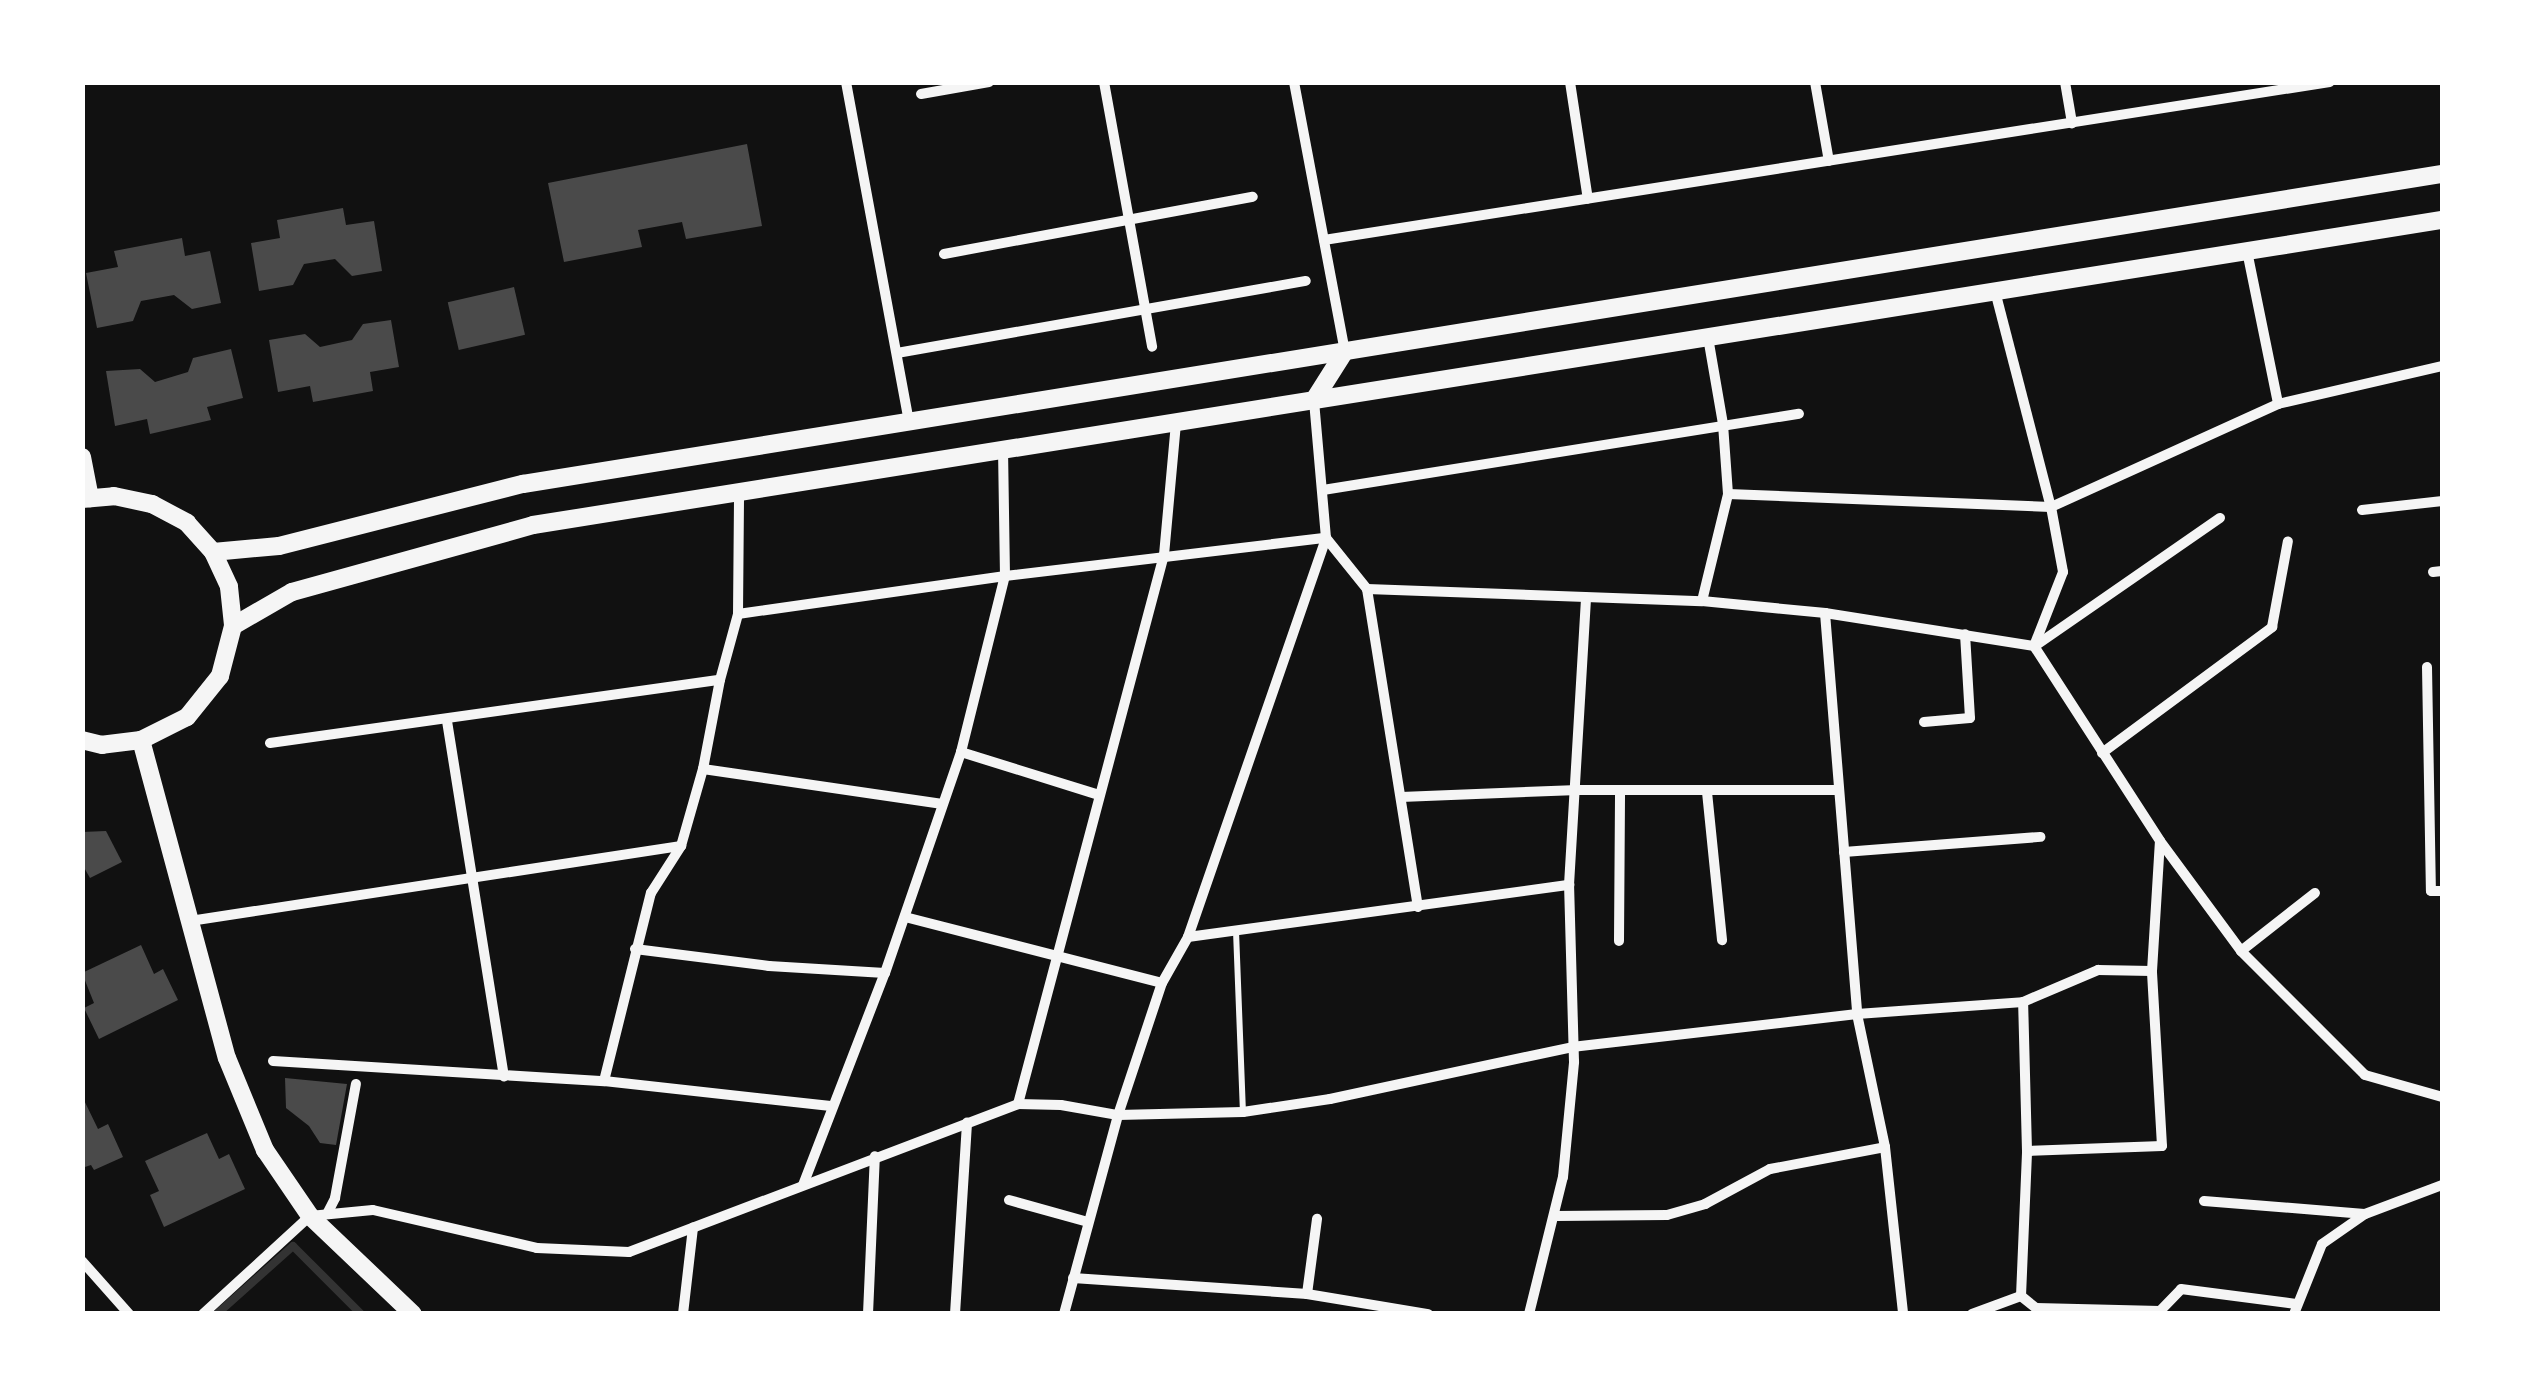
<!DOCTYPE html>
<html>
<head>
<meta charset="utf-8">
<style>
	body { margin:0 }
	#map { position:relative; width:2525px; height:1396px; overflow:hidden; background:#111; font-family:"Asap Condensed",sans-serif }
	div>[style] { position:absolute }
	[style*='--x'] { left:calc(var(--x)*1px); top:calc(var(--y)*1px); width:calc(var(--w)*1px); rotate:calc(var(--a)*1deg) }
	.stream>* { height:8px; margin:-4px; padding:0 4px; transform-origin:4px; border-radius:4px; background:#333 }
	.building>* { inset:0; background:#4a4a4a; transform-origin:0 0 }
	.service>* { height:6px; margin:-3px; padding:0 3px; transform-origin:3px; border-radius:3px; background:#f5f5f5 }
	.minor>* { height:10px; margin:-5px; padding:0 5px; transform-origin:5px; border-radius:5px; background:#f5f5f5 }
	.secondary>* { height:18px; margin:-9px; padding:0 9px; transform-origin:9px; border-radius:9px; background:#f5f5f5 }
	span { translate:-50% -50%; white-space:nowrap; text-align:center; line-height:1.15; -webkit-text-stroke:8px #fff; paint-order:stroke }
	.frame { position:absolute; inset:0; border:85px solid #fff; pointer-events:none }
</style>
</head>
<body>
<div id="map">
	<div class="stream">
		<i style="--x:217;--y:1314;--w:102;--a:-41.8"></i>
		<i style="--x:293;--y:1246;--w:96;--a:45"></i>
	</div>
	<div class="building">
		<i style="clip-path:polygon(747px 144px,762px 226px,686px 239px,682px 222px,638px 230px,642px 247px,564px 262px,548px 183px)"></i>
		<i style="clip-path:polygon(343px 208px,346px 225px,374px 221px,382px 271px,352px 276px,335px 259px,304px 264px,293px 285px,259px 291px,251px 243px,280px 238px,277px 220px)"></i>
		<i style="clip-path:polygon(182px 238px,185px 256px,210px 251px,221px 303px,192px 309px,174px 295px,141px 301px,133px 321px,97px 328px,86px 273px,118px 267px,114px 251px)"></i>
		<i style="left:514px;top:287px;width:49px;height:68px;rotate:77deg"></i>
		<i style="clip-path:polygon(391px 320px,399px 367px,370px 372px,373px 391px,313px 402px,310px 386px,278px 392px,269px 340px,305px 334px,320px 347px,352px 340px,363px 324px)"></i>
		<i style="clip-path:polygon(231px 349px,243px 398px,207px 407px,211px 420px,150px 434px,147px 419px,115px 426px,106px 371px,140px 369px,155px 382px,188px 372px,193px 358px)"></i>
		<i style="clip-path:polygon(106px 831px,122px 862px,90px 878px,82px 864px,82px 832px)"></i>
		<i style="clip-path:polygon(141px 945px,154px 974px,163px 969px,178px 1000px,99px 1039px,84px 1008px,94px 1003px,82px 973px)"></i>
		<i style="clip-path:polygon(285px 1078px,347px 1084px,336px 1145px,320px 1143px,309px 1126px,286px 1108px)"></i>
		<i style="clip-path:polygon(82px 1096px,98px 1129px,108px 1124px,123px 1157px,94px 1170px,91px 1165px,82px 1168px)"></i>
		<i style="clip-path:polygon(207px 1133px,219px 1159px,229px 1154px,245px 1189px,164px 1227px,150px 1195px,159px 1191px,145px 1161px)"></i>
	</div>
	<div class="service">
		<i style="--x:1236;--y:931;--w:180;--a:87.8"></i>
	</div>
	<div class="minor">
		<i style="--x:846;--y:82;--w:345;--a:79.5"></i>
		<i style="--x:1104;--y:82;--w:269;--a:79.7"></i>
		<i style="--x:1294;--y:82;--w:274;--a:79.3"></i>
		<i style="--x:1570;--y:82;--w:118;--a:81.3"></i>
		<i style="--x:1815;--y:82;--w:80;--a:80"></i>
		<i style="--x:2065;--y:82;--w:42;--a:80.3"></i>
		<i style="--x:921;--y:94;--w:69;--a:-10"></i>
		<i style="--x:1324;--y:240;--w:1018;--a:-8.93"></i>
		<i style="--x:2247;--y:251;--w:156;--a:78.5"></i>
		<i style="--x:944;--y:254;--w:314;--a:-10.5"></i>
		<i style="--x:1995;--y:291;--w:223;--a:75.5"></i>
		<i style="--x:2051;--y:507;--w:66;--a:79.5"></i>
		<i style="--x:2063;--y:572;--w:79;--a:111.4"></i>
		<i style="--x:897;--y:353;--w:415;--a:-10"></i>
		<i style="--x:1323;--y:490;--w:482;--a:-9.1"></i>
		<i style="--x:1728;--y:494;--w:323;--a:2.3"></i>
		<i style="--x:2051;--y:507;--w:249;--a:-24.4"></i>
		<i style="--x:2278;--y:404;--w:168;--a:-13"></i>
		<i style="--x:2362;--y:510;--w:81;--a:-6.4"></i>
		<i style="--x:2433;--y:572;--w:9;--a:-6"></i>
		<i style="--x:1367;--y:589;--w:322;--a:80.9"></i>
		<i style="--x:1702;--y:601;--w:110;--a:-76.3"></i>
		<i style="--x:1728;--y:494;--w:70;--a:-94.1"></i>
		<i style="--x:1723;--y:424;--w:88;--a:-99.8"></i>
		<i style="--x:1825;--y:613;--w:402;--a:85.4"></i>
		<i style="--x:1857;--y:1014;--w:136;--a:78.1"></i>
		<i style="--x:1885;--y:1147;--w:168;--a:83.8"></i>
		<i style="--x:738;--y:614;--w:270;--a:-8.1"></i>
		<i style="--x:1005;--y:576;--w:323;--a:-6.8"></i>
		<i style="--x:1326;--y:538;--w:65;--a:51.2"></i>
		<i style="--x:1367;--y:589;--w:335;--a:2.1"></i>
		<i style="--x:1702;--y:601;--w:124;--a:5.6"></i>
		<i style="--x:1825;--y:613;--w:212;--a:9"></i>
		<i style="--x:2034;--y:646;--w:232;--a:57.1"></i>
		<i style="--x:2160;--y:841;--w:137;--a:53.6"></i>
		<i style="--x:2241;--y:951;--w:175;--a:45"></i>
		<i style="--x:2365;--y:1075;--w:80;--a:15.9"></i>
		<i style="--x:2035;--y:646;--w:225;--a:-34.7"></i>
		<i style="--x:2427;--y:667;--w:224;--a:89"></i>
		<i style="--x:2431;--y:891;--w:11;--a:0"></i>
		<i style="--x:447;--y:721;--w:360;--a:80.9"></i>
		<i style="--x:1924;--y:722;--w:46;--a:-5"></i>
		<i style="--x:1970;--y:718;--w:84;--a:-93.4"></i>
		<i style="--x:270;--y:743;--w:454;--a:-8"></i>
		<i style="--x:961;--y:752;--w:145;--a:17.3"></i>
		<i style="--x:2102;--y:753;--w:212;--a:-36.5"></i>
		<i style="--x:2272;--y:627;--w:87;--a:-79.5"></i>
		<i style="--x:703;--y:769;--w:242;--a:8.3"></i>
		<i style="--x:1707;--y:792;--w:149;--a:84.2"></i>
		<i style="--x:1401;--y:797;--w:177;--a:-2.3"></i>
		<i style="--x:1578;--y:790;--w:261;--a:0"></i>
		<i style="--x:1844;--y:852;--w:197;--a:-4.4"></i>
		<i style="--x:905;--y:917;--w:265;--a:14.4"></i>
		<i style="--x:190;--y:921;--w:497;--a:-8.7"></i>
		<i style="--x:1188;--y:937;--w:385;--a:-7.8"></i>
		<i style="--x:1619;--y:941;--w:151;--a:-89.6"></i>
		<i style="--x:635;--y:949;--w:135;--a:7.2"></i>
		<i style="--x:769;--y:966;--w:116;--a:3.5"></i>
		<i style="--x:2241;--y:951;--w:94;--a:-38.1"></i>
		<i style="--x:273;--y:1061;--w:332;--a:3.5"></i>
		<i style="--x:604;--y:1081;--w:228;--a:6.3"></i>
		<i style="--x:604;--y:1081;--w:194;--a:-76"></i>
		<i style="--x:651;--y:893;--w:56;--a:-57.4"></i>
		<i style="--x:681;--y:846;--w:80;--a:-74.1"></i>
		<i style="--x:703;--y:769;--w:91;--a:-79.2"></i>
		<i style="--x:720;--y:680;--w:68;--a:-74.7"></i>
		<i style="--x:738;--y:614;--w:122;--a:-89.5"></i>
		<i style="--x:1018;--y:1104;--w:568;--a:-75.11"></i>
		<i style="--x:1164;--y:555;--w:134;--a:-84.8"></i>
		<i style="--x:2027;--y:1151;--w:135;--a:-2.1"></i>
		<i style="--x:2162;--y:1146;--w:175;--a:-93.3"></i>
		<i style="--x:2152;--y:971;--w:129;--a:-86.5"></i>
		<i style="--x:803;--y:1185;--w:227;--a:-68.9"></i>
		<i style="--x:885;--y:973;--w:234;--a:-71"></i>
		<i style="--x:961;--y:752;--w:181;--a:-76"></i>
		<i style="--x:1005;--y:576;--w:126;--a:-90.9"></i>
		<i style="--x:1009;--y:1200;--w:82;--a:15.6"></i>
		<i style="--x:2204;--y:1201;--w:161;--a:4.6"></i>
		<i style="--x:327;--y:1214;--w:18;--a:-63"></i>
		<i style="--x:335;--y:1198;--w:116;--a:-79.6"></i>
		<i style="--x:1556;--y:1216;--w:111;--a:-0.5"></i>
		<i style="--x:1667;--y:1215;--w:40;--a:-16"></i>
		<i style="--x:1705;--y:1204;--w:74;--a:-28.3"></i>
		<i style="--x:1770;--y:1169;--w:117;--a:-10.8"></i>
		<i style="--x:82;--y:1261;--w:71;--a:48.4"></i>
		<i style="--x:1073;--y:1278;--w:235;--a:3.9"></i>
		<i style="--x:1307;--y:1294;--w:123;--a:9.4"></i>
		<i style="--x:1307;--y:1294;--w:76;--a:-82.4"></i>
		<i style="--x:2021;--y:1296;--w:145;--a:-87.6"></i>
		<i style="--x:2027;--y:1151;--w:149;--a:-91.5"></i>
		<i style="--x:203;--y:1314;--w:145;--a:-42.5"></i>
		<i style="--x:310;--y:1216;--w:63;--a:-5.4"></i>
		<i style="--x:373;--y:1210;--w:168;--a:13"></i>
		<i style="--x:537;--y:1248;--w:92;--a:2.5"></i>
		<i style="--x:629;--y:1252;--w:416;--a:-20.8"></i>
		<i style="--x:1018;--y:1104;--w:43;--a:1.3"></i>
		<i style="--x:1061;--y:1105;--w:58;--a:10"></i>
		<i style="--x:1118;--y:1115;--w:125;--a:-1.4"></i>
		<i style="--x:1243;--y:1112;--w:88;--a:-8.5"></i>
		<i style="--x:1330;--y:1099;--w:248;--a:-12.1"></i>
		<i style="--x:1572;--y:1047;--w:287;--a:-6.6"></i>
		<i style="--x:1857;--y:1014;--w:166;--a:-4.1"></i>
		<i style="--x:2023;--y:1002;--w:82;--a:-23.1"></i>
		<i style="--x:2098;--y:970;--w:54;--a:1.1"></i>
		<i style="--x:683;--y:1314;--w:87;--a:-83.4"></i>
		<i style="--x:868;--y:1314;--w:158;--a:-87.5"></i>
		<i style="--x:955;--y:1314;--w:192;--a:-86.4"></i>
		<i style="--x:1064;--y:1314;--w:206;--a:-74.8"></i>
		<i style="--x:1118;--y:1115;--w:139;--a:-71.6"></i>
		<i style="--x:1162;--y:983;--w:53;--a:-60.5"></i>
		<i style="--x:1188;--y:937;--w:422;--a:-70.9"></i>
		<i style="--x:1326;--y:538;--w:139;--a:-95"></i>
		<i style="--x:1529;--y:1314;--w:141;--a:-76.1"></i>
		<i style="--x:1563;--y:1177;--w:116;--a:-84.5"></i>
		<i style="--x:1574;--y:1062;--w:177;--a:-91.6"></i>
		<i style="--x:1569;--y:885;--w:288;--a:-86.6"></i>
		<i style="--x:1972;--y:1314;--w:52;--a:-20.2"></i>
		<i style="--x:2021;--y:1296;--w:19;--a:39"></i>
		<i style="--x:2036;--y:1308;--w:124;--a:1.4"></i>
		<i style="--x:2160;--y:1311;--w:30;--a:-46"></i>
		<i style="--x:2181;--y:1289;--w:116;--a:7.4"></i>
		<i style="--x:2294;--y:1314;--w:75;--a:-68.2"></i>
		<i style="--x:2322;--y:1244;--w:52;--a:-34.9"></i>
		<i style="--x:2365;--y:1214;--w:82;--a:-20.6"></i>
	</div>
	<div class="secondary">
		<i style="--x:1314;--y:400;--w:58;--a:-57.7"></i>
		<i style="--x:82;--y:457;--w:42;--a:79"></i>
		<i style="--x:82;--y:499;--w:32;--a:-5"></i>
		<i style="--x:114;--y:496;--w:39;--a:12"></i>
		<i style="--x:152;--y:504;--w:40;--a:28"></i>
		<i style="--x:187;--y:523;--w:39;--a:48"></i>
		<i style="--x:213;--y:552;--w:38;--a:65"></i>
		<i style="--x:229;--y:587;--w:39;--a:84"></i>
		<i style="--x:233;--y:626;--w:52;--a:104.6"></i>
		<i style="--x:220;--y:676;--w:53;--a:128.8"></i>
		<i style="--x:187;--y:717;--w:51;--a:153.4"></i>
		<i style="--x:141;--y:740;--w:39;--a:173"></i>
		<i style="--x:102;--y:745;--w:21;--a:-166"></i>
		<i style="--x:213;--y:552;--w:66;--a:-5.2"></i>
		<i style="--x:279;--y:546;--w:252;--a:-14.3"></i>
		<i style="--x:523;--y:484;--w:1944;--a:-9.18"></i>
		<i style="--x:233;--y:626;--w:68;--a:-30"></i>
		<i style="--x:292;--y:592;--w:250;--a:-15.5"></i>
		<i style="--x:533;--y:525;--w:1933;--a:-9.08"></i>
		<i style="--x:141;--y:740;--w:329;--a:74.9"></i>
		<i style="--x:227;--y:1058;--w:100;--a:67.6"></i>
		<i style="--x:265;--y:1150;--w:80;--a:55.7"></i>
		<i style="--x:310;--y:1216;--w:142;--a:43.6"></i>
	</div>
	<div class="frame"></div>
</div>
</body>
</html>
